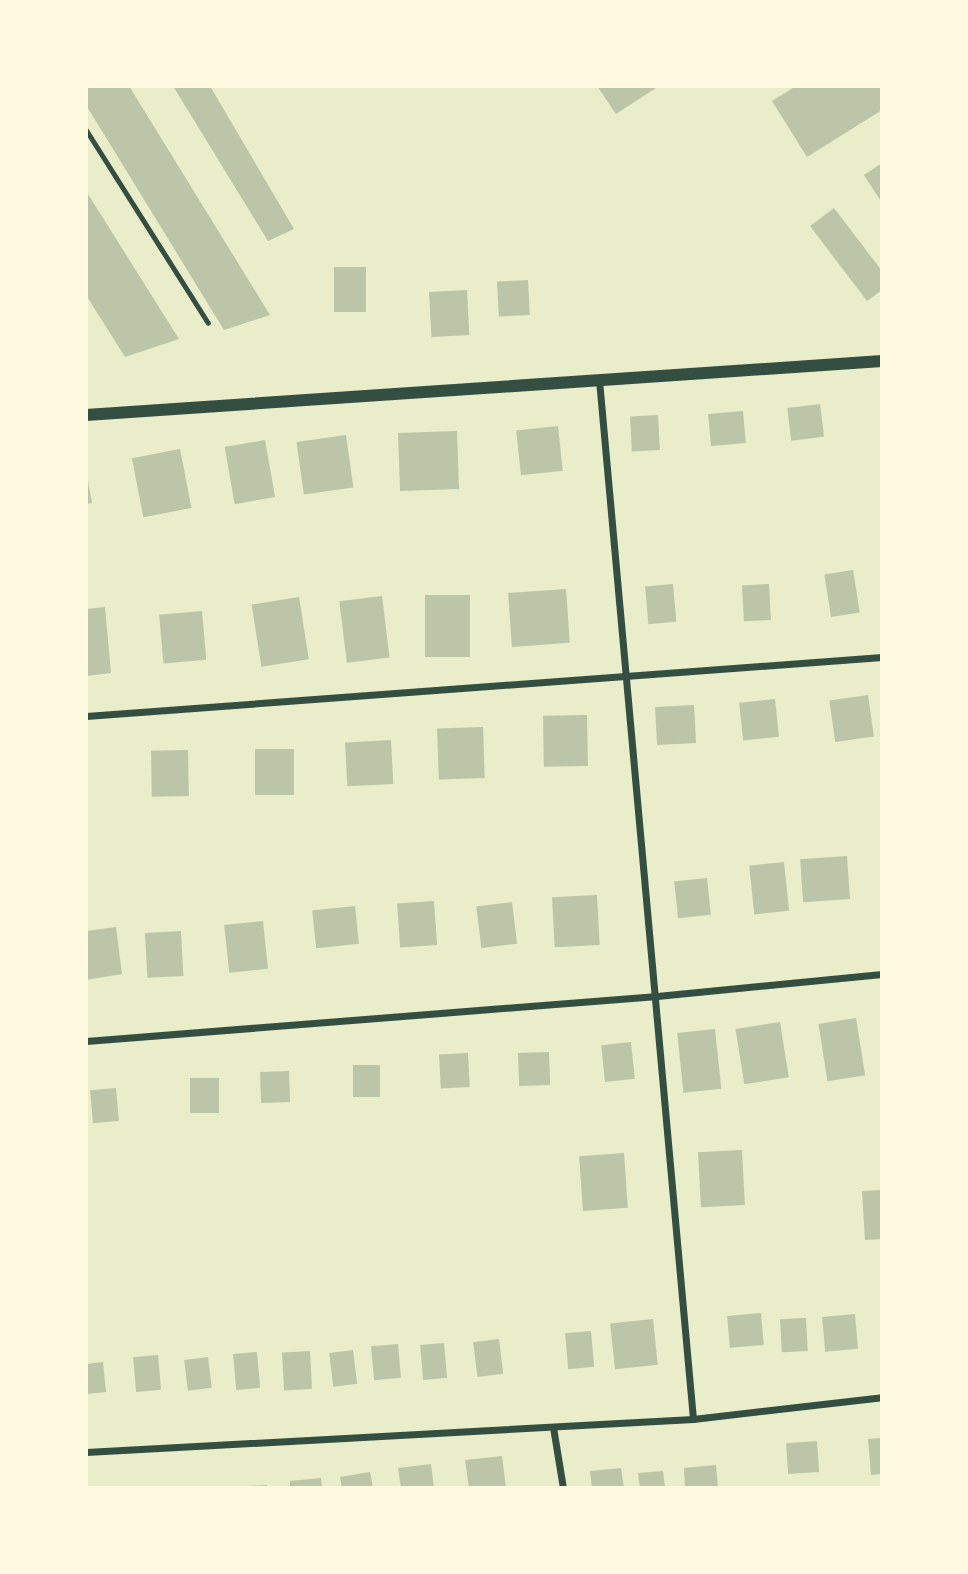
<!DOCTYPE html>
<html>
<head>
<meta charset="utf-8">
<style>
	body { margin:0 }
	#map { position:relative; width:968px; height:1574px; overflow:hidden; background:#e9edc9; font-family:Roboto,sans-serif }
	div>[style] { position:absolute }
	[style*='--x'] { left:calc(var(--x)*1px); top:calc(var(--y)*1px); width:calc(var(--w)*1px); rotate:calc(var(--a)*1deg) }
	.building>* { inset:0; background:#bcc5a7; transform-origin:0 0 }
	.service>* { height:5px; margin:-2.5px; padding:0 2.5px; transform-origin:2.5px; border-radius:2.5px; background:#344e41 }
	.minor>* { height:7px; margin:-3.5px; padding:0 3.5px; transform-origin:3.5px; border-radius:3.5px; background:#344e41 }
	.tertiary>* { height:12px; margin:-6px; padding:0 6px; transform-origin:6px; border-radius:6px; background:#344e41 }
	span { translate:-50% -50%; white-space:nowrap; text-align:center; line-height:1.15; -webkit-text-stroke:7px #fefae0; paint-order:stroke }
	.frame { position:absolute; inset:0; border:88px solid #fefae0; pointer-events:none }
</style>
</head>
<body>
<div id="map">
	<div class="building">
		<i style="clip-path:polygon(86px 86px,129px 86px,270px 315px,224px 330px,86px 105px)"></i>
		<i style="clip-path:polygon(173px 86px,210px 86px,294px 229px,268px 241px)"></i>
		<i style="clip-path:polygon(597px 86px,659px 86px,616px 114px)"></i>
		<i style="clip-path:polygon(796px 86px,882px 86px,882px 110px,807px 157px,772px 101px)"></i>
		<i style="clip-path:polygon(882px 163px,882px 203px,864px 175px)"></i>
		<i style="clip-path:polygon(86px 191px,179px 339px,125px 357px,86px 295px)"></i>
		<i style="clip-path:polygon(834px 208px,882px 271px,882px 290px,867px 301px,810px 226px)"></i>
		<i style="left:334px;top:267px;width:32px;height:45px"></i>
		<i style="left:528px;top:280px;width:35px;height:31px;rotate:87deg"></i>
		<i style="left:467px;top:290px;width:45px;height:38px;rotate:87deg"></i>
		<i style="left:820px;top:404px;width:33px;height:33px;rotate:83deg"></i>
		<i style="left:743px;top:411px;width:32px;height:35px;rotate:85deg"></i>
		<i style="left:658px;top:415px;width:35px;height:28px;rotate:87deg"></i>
		<i style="left:558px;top:426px;width:45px;height:42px;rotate:84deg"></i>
		<i style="left:457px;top:431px;width:58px;height:59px;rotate:88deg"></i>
		<i style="left:346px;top:435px;width:53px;height:50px;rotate:82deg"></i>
		<i style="left:265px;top:440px;width:58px;height:41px;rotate:80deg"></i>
		<i style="left:180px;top:449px;width:60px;height:49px;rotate:79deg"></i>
		<i style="clip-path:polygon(86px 469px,92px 503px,86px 504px)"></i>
		<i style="left:853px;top:570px;width:43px;height:29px;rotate:81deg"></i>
		<i style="left:673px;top:584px;width:38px;height:28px;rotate:85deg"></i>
		<i style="left:769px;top:584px;width:36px;height:27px;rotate:87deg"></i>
		<i style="left:566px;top:589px;width:54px;height:58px;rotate:86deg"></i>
		<i style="left:425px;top:595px;width:45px;height:62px"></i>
		<i style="left:382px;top:596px;width:62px;height:43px;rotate:83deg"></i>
		<i style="left:299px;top:597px;width:63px;height:48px;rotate:81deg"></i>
		<i style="clip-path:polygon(105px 607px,111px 673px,86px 676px,86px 609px)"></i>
		<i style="left:202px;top:611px;width:49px;height:43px;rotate:85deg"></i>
		<i style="left:868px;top:695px;width:42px;height:39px;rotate:82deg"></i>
		<i style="left:775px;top:699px;width:38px;height:36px;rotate:84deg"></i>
		<i style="left:694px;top:705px;width:38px;height:39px;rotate:87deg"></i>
		<i style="left:587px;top:715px;width:51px;height:44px;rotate:89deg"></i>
		<i style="left:483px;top:727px;width:51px;height:46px;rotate:88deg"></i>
		<i style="left:391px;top:740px;width:44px;height:46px;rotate:87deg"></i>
		<i style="left:255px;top:749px;width:39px;height:46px"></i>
		<i style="left:188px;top:750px;width:46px;height:37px;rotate:89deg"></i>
		<i style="left:847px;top:856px;width:43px;height:47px;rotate:86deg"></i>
		<i style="left:784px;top:862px;width:49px;height:35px;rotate:84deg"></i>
		<i style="left:707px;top:878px;width:37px;height:33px;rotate:84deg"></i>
		<i style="left:597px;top:895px;width:50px;height:45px;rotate:87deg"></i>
		<i style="left:434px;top:901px;width:44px;height:37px;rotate:86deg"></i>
		<i style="left:512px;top:902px;width:42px;height:36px;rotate:83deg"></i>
		<i style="left:355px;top:906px;width:38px;height:43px;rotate:84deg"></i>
		<i style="left:263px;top:921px;width:48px;height:39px;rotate:84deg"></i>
		<i style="clip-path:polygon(116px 927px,122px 974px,86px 980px,86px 931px)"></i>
		<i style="left:181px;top:931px;width:45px;height:36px;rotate:87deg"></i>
		<i style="left:856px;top:1018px;width:58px;height:38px;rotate:81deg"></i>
		<i style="left:780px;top:1022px;width:56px;height:45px;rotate:81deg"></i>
		<i style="left:715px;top:1029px;width:60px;height:38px;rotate:84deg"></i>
		<i style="left:631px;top:1042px;width:37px;height:30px;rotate:84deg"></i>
		<i style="left:549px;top:1052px;width:33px;height:31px;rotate:88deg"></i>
		<i style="left:468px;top:1053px;width:34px;height:29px;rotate:87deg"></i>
		<i style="left:353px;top:1065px;width:27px;height:32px"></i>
		<i style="left:289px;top:1071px;width:31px;height:29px;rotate:88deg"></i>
		<i style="left:190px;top:1078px;width:29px;height:35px"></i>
		<i style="left:116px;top:1088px;width:33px;height:26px;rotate:85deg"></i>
		<i style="left:742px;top:1150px;width:55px;height:44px;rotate:87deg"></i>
		<i style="left:624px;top:1153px;width:55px;height:45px;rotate:86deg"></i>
		<i style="clip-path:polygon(882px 1190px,882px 1239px,865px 1240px,862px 1191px)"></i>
		<i style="left:761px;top:1313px;width:32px;height:34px;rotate:85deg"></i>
		<i style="left:855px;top:1314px;width:35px;height:33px;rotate:85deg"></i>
		<i style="left:806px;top:1318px;width:33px;height:26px;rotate:87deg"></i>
		<i style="left:653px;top:1319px;width:46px;height:43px;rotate:84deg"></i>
		<i style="left:591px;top:1331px;width:36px;height:26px;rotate:85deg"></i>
		<i style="left:499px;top:1339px;width:35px;height:26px;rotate:83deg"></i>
		<i style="left:444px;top:1343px;width:35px;height:24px;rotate:85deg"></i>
		<i style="left:398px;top:1344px;width:34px;height:27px;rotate:85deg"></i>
		<i style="left:353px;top:1350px;width:34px;height:24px;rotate:83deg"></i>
		<i style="left:310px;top:1351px;width:38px;height:28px;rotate:87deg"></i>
		<i style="left:257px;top:1352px;width:36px;height:24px;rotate:85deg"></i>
		<i style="left:158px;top:1355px;width:35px;height:25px;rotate:85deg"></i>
		<i style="left:208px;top:1357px;width:31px;height:24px;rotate:83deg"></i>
		<i style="clip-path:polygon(103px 1362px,106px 1392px,86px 1394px,86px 1364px)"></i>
		<i style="clip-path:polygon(882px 1438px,882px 1474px,871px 1475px,868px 1439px)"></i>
		<i style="left:817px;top:1441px;width:31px;height:31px;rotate:86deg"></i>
		<i style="clip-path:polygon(502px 1456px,506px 1488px,469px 1488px,465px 1460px)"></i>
		<i style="clip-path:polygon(431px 1464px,434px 1488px,401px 1488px,398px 1468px)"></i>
		<i style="clip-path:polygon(716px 1465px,718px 1488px,685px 1488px,684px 1468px)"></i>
		<i style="clip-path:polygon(621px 1468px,624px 1488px,592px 1488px,590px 1471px)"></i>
		<i style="clip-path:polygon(663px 1471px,665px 1488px,640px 1488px,638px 1473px)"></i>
		<i style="clip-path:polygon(370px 1472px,373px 1488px,342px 1488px,340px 1477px)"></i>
		<i style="clip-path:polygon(321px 1478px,322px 1488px,290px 1488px,290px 1481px)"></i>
		<i style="clip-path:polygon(267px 1485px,267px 1488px,248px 1488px,247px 1486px)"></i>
	</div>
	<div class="service">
		<i style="--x:86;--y:130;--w:228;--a:57.7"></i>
	</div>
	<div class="minor">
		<i style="--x:599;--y:380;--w:1043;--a:84.83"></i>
		<i style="--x:86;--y:716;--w:798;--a:-4.24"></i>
		<i style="--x:86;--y:1041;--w:573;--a:-4.51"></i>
		<i style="--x:657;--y:996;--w:226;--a:-5.6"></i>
		<i style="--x:553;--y:1427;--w:62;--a:80.7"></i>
		<i style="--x:86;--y:1452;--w:608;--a:-3.11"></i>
		<i style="--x:693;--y:1419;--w:190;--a:-6.6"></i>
	</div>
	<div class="tertiary">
		<i style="--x:86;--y:415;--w:798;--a:-3.88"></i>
	</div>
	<div class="frame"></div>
</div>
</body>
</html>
